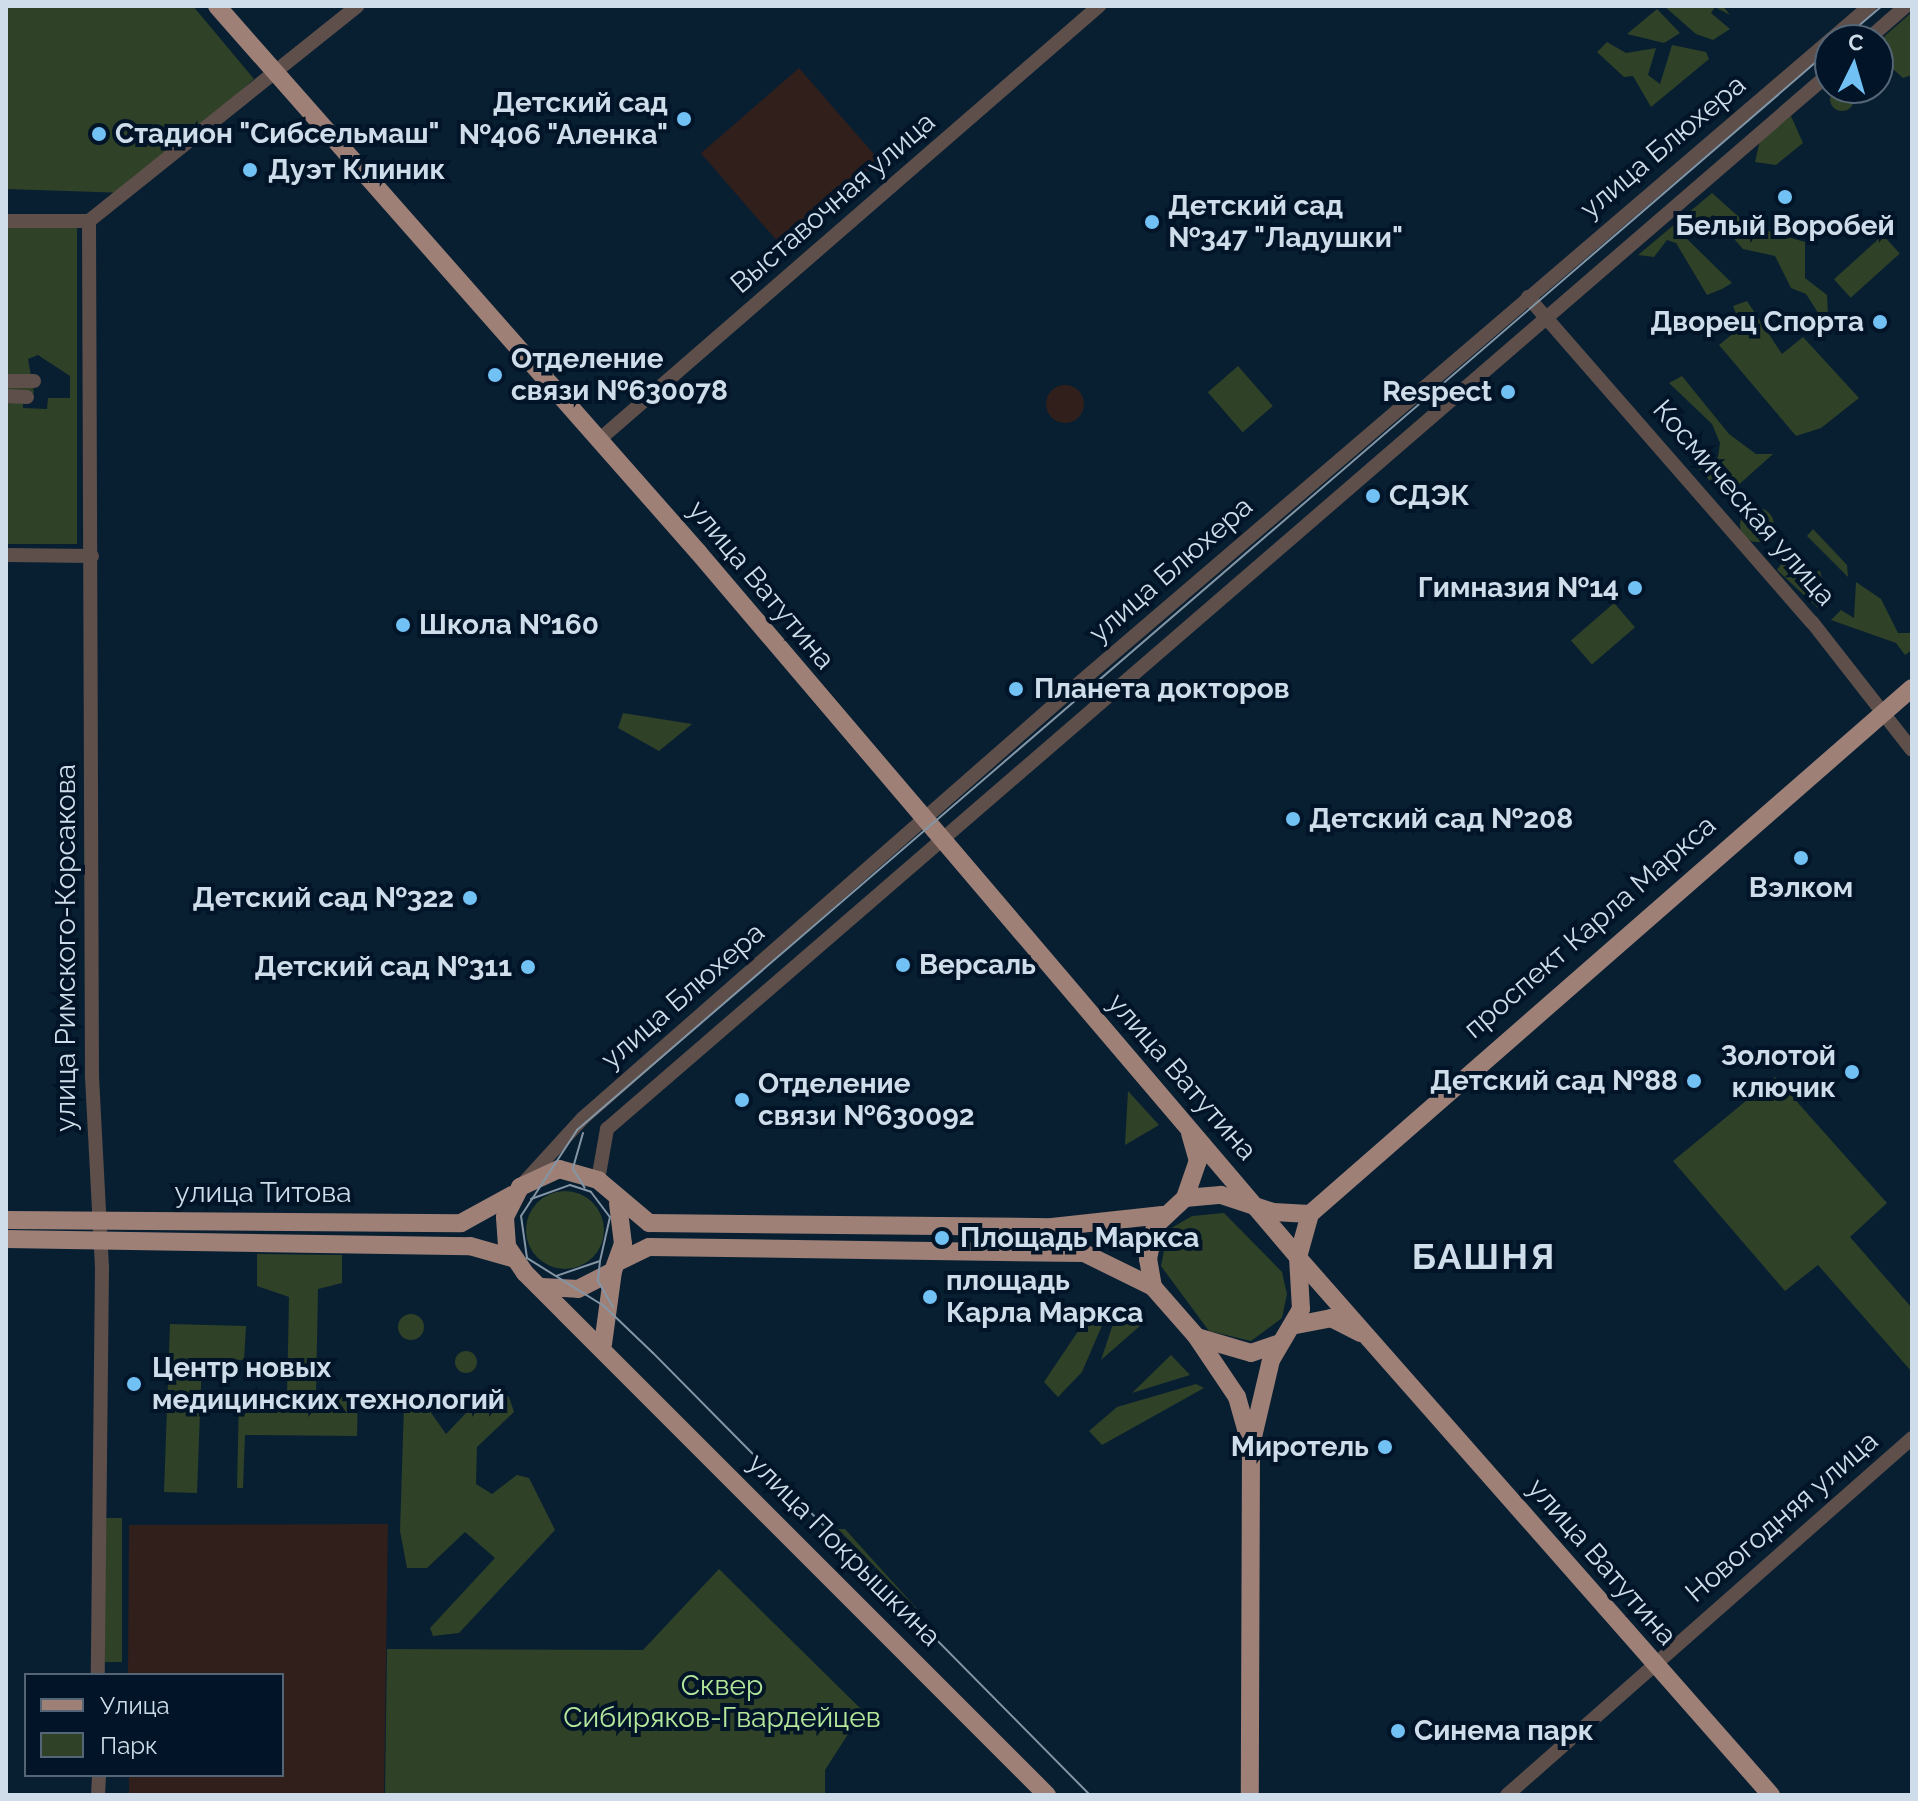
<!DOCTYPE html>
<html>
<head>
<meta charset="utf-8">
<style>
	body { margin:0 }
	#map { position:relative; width:1918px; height:1801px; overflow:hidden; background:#081f32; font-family:Raleway,sans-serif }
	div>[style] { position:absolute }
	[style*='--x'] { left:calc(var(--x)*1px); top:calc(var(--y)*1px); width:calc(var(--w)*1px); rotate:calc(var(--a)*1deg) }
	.industrial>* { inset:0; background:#311f1b; transform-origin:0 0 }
	.round { border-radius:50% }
	.green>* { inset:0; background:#2f4126; transform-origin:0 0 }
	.minor>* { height:14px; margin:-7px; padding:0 7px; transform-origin:7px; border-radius:7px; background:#5e4f4a }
	.major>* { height:18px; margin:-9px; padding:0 9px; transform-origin:9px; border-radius:9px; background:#9f8077 }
	.tram>* { height:2px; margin:-1px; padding:0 1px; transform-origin:1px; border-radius:1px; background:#8496a5 }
	.dots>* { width:22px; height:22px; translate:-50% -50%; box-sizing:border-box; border:4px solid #021528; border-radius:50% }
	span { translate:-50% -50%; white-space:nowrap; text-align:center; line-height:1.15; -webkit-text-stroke:8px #021528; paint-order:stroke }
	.poi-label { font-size:28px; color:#cfddea; font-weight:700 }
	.right { translate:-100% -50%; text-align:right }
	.left { translate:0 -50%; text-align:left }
	.street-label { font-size:28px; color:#cfddea }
	.park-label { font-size:28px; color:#b4e79b }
	.district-label { font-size:36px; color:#cfddea; font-weight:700; letter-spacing:2px }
	.frame { position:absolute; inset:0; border:8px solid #cfddea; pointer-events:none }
	.legend { position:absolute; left:24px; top:1673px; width:260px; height:104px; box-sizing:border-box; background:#021528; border:2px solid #546576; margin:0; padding:10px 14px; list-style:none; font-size:24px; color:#cfddea }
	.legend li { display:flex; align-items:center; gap:16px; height:40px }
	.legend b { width:40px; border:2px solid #546576 }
	.north { position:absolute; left:1814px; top:24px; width:80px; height:80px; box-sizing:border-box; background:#021528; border:2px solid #546576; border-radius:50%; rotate:5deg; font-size:22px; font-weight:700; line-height:32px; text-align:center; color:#cfddea }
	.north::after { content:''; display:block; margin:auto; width:28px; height:36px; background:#72c1f5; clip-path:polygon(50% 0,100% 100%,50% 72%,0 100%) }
</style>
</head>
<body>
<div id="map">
	<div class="industrial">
		<i style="left:799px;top:68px;width:123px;height:130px;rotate:49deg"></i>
		<i class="round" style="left:1046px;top:385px;width:38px;height:38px"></i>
		<i style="clip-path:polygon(388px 1524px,384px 1795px,129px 1795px,129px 1775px,282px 1775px,282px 1675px,128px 1675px,129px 1525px)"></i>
	</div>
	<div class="green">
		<i style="clip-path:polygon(6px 6px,193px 6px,254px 79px,127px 193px,6px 189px)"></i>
		<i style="clip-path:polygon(1664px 6px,1723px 6px,1730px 15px,1715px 7px,1711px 13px,1730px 29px,1713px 40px,1696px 34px)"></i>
		<i style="clip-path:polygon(1657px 9px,1680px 33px,1664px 43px,1627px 34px)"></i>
		<i style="clip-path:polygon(1912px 12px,1912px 75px,1903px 78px,1878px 56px,1878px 42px)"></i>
		<i style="clip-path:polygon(1607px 42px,1626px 53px,1656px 48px,1648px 75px,1660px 84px,1672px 45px,1706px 52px,1709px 59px,1651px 107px,1633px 76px,1624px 77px,1597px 52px)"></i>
		<i class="round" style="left:1830px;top:87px;width:24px;height:24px"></i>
		<i style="clip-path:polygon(1791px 116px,1803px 143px,1776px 165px,1755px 162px,1760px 140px)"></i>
		<i style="clip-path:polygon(1712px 193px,1748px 225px,1805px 242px,1805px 278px,1827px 295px,1828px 315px,1820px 316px,1806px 294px,1791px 288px,1775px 256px,1743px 249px,1713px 215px,1685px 237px,1732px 283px,1722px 289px,1707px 295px,1676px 243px,1667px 240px,1654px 257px,1638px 255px)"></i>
		<i style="clip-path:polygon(evenodd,6px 226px,77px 227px,77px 544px,6px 544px,6px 226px,38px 355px,70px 376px,70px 398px,48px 398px,47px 409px,23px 408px,23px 393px,34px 393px,28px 359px,38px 355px)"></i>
		<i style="left:1883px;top:235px;width:25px;height:66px;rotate:48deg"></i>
		<i style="clip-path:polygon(1747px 301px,1782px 354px,1803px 337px,1859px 398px,1821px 428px,1796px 436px,1719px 345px,1741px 327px,1733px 306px)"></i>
		<i style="left:1238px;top:366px;width:53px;height:40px;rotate:49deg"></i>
		<i style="clip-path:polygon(1682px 376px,1729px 434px,1756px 454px,1773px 454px,1725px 497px,1698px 468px,1718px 457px,1720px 443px,1712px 424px,1669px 383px)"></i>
		<i class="round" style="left:1740px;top:508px;width:34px;height:34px"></i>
		<i style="clip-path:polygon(1813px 529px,1847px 565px,1848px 577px,1807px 536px)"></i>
		<i style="clip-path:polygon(1789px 552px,1810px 572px,1820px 571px,1827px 599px,1819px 609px,1777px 570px)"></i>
		<i style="clip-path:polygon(1856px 582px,1881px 599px,1898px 633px,1912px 633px,1912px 650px,1905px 655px,1896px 643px,1831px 620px,1841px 610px,1854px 618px)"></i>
		<i style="left:1614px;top:603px;width:32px;height:57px;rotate:49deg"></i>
		<i style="clip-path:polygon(623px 713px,692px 724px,659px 751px,618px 728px)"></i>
		<i style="clip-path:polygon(1775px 1077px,1887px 1203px,1850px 1237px,1912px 1308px,1912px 1372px,1818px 1265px,1785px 1291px,1673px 1161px)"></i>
		<i style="clip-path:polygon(1128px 1091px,1159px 1125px,1125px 1145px)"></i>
		<i class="round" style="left:526px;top:1191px;width:78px;height:78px"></i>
		<i style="clip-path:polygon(1224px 1213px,1282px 1272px,1287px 1294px,1282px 1318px,1251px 1341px,1209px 1331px,1161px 1266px,1168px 1230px,1192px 1216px)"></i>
		<i style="clip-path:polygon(257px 1254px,342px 1255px,342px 1283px,318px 1289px,316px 1393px,358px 1394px,357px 1436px,245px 1435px,243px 1488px,237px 1488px,239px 1397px,287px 1397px,289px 1297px,257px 1286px)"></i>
		<i style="clip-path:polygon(1095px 1306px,1107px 1314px,1082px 1372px,1058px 1397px,1044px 1382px)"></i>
		<i style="clip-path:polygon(1117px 1312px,1141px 1325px,1101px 1360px)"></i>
		<i class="round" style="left:398px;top:1314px;width:26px;height:26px"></i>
		<i style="clip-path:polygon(170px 1324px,246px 1326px,244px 1360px,202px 1359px,197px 1493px,164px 1492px)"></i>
		<i class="round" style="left:455px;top:1351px;width:22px;height:22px"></i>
		<i style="clip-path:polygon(1171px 1355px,1190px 1375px,1132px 1393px)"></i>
		<i style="clip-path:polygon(1196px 1384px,1204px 1388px,1102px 1445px,1089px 1431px,1117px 1407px)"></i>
		<i style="clip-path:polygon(490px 1388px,509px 1397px,514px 1412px,477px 1447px,476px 1484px,492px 1494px,517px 1475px,529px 1478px,555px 1530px,459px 1633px,433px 1636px,430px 1628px,495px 1558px,465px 1532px,427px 1568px,407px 1568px,400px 1531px,404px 1404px,420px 1397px,446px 1434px)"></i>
		<i style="left:122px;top:1518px;width:144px;height:17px;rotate:90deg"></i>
		<i style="clip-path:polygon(838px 1529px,845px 1529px,926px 1619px)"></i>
		<i style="clip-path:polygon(719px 1569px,863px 1711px,825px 1770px,825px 1795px,385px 1795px,387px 1649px,643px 1650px)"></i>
	</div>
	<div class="minor">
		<i style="--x:1867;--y:40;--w:52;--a:-41.1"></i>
		<i style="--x:6;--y:221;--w:83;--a:0"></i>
		<i style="--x:89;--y:221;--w:856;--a:89.8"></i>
		<i style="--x:92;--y:1077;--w:191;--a:87"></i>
		<i style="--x:102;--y:1268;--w:407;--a:90.6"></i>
		<i style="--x:89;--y:221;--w:344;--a:-38.7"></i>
		<i style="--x:1528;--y:297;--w:432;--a:48.9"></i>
		<i style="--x:1812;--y:622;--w:162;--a:52"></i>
		<i style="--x:6;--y:381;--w:28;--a:0"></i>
		<i style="--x:6;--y:396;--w:21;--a:3"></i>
		<i style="--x:600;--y:439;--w:661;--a:-40.95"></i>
		<i style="--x:6;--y:555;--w:86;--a:0.7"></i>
		<i style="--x:598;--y:1180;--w:52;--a:-80"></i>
		<i style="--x:607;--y:1129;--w:1616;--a:-40.81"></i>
		<i style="--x:520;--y:1187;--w:93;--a:-47.6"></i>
		<i style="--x:583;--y:1118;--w:649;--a:-41.25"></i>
		<i style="--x:1071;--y:690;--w:1052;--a:-40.57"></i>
		<i style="--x:98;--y:1795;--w:20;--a:-87"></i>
		<i style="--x:1507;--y:1795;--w:540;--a:-41.4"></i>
	</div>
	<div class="major">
		<i style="--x:217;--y:6;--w:728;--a:48.62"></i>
		<i style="--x:698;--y:552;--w:926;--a:49.6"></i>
		<i style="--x:1298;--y:1257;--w:52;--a:86.7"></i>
		<i style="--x:1301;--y:1309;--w:59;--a:120.5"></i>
		<i style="--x:1271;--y:1360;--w:87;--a:103.2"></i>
		<i style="--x:1251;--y:1445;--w:350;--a:90.2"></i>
		<i style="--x:1185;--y:1198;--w:39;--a:-71"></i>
		<i style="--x:1198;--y:1161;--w:29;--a:-106"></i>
		<i style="--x:6;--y:1220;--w:455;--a:0.4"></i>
		<i style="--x:461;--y:1223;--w:58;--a:-28.8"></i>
		<i style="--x:6;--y:1239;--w:464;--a:0.9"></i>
		<i style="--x:470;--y:1246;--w:44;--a:15.9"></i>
		<i style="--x:1298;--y:1257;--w:45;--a:-74.4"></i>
		<i style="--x:1310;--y:1214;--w:799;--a:-41.15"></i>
		<i style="--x:1299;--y:1259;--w:714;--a:48.63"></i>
		<i style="--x:620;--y:1261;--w:32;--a:-26"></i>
		<i style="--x:649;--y:1247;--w:435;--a:0.8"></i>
		<i style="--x:1084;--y:1253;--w:77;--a:26.2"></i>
		<i style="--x:1153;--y:1287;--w:65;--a:48.7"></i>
		<i style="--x:1196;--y:1336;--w:73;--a:56.1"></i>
		<i style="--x:1237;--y:1397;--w:48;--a:74.2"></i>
		<i style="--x:542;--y:1287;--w:36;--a:3"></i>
		<i style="--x:578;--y:1289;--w:39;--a:-27"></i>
		<i style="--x:613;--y:1271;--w:29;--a:-70"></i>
		<i style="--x:623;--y:1244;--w:41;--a:-97"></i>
		<i style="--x:1153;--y:1287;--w:28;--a:-100"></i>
		<i style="--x:1148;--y:1259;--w:34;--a:-78"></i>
		<i style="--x:1155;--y:1226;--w:41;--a:-43"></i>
		<i style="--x:1185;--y:1198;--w:36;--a:-5"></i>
		<i style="--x:1221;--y:1195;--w:55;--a:18.1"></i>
		<i style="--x:1273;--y:1212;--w:37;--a:3"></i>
		<i style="--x:1296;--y:1325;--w:36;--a:-11"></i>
		<i style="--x:1331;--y:1318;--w:33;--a:27"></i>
		<i style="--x:1200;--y:1338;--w:53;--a:16.4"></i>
		<i style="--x:1251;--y:1353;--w:31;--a:-19"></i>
		<i style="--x:603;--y:1344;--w:74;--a:-82.2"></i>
		<i style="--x:1047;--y:1795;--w:738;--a:-135"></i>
		<i style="--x:525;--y:1273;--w:32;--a:-124"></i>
		<i style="--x:507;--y:1246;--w:29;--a:-94"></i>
		<i style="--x:505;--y:1217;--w:34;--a:-63"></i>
		<i style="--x:520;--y:1187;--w:43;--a:-24.8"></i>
		<i style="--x:559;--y:1169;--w:41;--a:15.8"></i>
		<i style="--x:598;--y:1180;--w:67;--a:40.1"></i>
		<i style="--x:649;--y:1223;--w:403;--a:0.6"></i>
		<i style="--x:1052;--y:1227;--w:111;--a:-6.2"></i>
	</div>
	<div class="tram">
		<i style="--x:1842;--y:40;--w:52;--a:-40.4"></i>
		<i style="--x:583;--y:1133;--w:37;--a:106"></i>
		<i style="--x:573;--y:1169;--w:22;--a:58"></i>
		<i style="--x:531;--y:1199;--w:41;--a:-19.7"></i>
		<i style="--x:570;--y:1185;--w:22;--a:18"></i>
		<i style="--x:591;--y:1192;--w:31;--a:53"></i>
		<i style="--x:610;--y:1217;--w:45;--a:102.8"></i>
		<i style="--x:600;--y:1261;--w:46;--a:161.2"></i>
		<i style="--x:600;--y:1261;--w:20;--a:96"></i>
		<i style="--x:598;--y:1281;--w:30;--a:60"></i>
		<i style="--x:1090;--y:1795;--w:622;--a:-134.67"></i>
		<i style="--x:653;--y:1353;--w:68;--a:-136.2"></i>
		<i style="--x:604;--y:1306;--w:91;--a:-148.1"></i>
		<i style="--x:527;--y:1258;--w:42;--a:-98.1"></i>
		<i style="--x:521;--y:1216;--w:103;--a:-56.9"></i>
		<i style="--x:577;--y:1130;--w:1654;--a:-40.76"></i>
	</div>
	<div class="dots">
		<i style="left:684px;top:119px;background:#72c1f5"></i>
		<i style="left:99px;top:134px;background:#72c1f5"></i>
		<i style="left:250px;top:170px;background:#72c1f5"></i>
		<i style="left:1785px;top:197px;background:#72c1f5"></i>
		<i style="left:1152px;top:222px;background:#72c1f5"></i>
		<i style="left:1880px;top:322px;background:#72c1f5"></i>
		<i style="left:495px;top:375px;background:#72c1f5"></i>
		<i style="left:1508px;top:392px;background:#72c1f5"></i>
		<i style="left:1373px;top:496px;background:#72c1f5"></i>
		<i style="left:1635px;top:588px;background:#72c1f5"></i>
		<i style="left:403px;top:625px;background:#72c1f5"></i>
		<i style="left:1016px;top:689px;background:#72c1f5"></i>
		<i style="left:1293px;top:819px;background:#72c1f5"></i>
		<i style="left:1801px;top:858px;background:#72c1f5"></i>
		<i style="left:470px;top:898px;background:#72c1f5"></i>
		<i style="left:903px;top:965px;background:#72c1f5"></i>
		<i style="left:528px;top:967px;background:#72c1f5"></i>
		<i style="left:1852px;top:1072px;background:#72c1f5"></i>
		<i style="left:1694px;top:1081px;background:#72c1f5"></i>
		<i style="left:742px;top:1100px;background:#72c1f5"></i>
		<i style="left:942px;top:1238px;background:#72c1f5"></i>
		<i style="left:930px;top:1297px;background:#72c1f5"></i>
		<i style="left:134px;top:1384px;background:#72c1f5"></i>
		<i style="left:1385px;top:1447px;background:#72c1f5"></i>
		<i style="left:1398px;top:1731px;background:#72c1f5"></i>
	</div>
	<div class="poi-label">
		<span class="right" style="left:668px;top:119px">Детский сад<br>№406 "Аленка"</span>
		<span class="left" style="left:115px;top:134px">Стадион "Сибсельмаш"</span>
		<span class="left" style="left:268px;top:170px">Дуэт Клиник</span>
		<span class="left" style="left:1168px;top:222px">Детский сад<br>№347 "Ладушки"</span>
		<span style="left:1785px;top:226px">Белый Воробей</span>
		<span class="right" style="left:1864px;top:322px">Дворец Спорта</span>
		<span class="left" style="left:511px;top:375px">Отделение<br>связи №630078</span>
		<span class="right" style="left:1492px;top:392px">Respect</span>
		<span class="left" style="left:1389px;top:496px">СДЭК</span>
		<span class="right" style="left:1619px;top:588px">Гимназия №14</span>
		<span class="left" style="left:419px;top:625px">Школа №160</span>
		<span class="left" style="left:1034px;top:689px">Планета докторов</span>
		<span class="left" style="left:1309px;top:819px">Детский сад №208</span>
		<span style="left:1801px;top:888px">Вэлком</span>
		<span class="right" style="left:454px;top:898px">Детский сад №322</span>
		<span class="left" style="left:919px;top:965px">Версаль</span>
		<span class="right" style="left:512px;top:967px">Детский сад №311</span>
		<span class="right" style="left:1836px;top:1072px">Золотой<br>ключик</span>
		<span class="right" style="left:1678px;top:1081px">Детский сад №88</span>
		<span class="left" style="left:758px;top:1100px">Отделение<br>связи №630092</span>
		<span class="left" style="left:960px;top:1238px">Площадь Маркса</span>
		<span class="left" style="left:946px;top:1297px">площадь<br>Карла Маркса</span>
		<span class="left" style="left:152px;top:1384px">Центр новых<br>медицинских технологий</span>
		<span class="right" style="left:1369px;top:1447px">Миротель</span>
		<span class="left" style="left:1414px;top:1731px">Синема парк</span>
	</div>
	<div class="street-label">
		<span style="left:1663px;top:147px;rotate:-40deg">улица Блюхера</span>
		<span style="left:833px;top:203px;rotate:-41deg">Выставочная улица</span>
		<span style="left:1744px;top:503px;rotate:49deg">Космическая улица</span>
		<span style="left:1171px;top:570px;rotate:-41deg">улица Блюхера</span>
		<span style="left:761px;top:585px;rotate:50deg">улица Ватутина</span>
		<span style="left:1590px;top:927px;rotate:-41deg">проспект Карла Маркса</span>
		<span style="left:66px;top:948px;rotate:-90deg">улица Римского-Корсакова</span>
		<span style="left:683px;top:996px;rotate:-41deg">улица Блюхера</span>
		<span style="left:1182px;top:1077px;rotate:49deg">улица Ватутина</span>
		<span style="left:263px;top:1193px">улица Титова</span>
		<span style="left:1782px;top:1517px;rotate:-41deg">Новогодняя улица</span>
		<span style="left:844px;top:1550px;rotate:45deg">улица Покрышкина</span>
		<span style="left:1602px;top:1562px;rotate:49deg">улица Ватутина</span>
	</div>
	<div class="park-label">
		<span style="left:722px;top:1702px">Сквер<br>Сибиряков-Гвардейцев</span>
	</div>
	<div class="district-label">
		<span style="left:1484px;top:1257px">БАШНЯ</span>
	</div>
	<div class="frame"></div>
	<ul class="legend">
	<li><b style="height:10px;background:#9f8077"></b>Улица</li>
	<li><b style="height:22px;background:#2f4126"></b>Парк</li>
	</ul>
	<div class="north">С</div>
</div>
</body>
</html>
